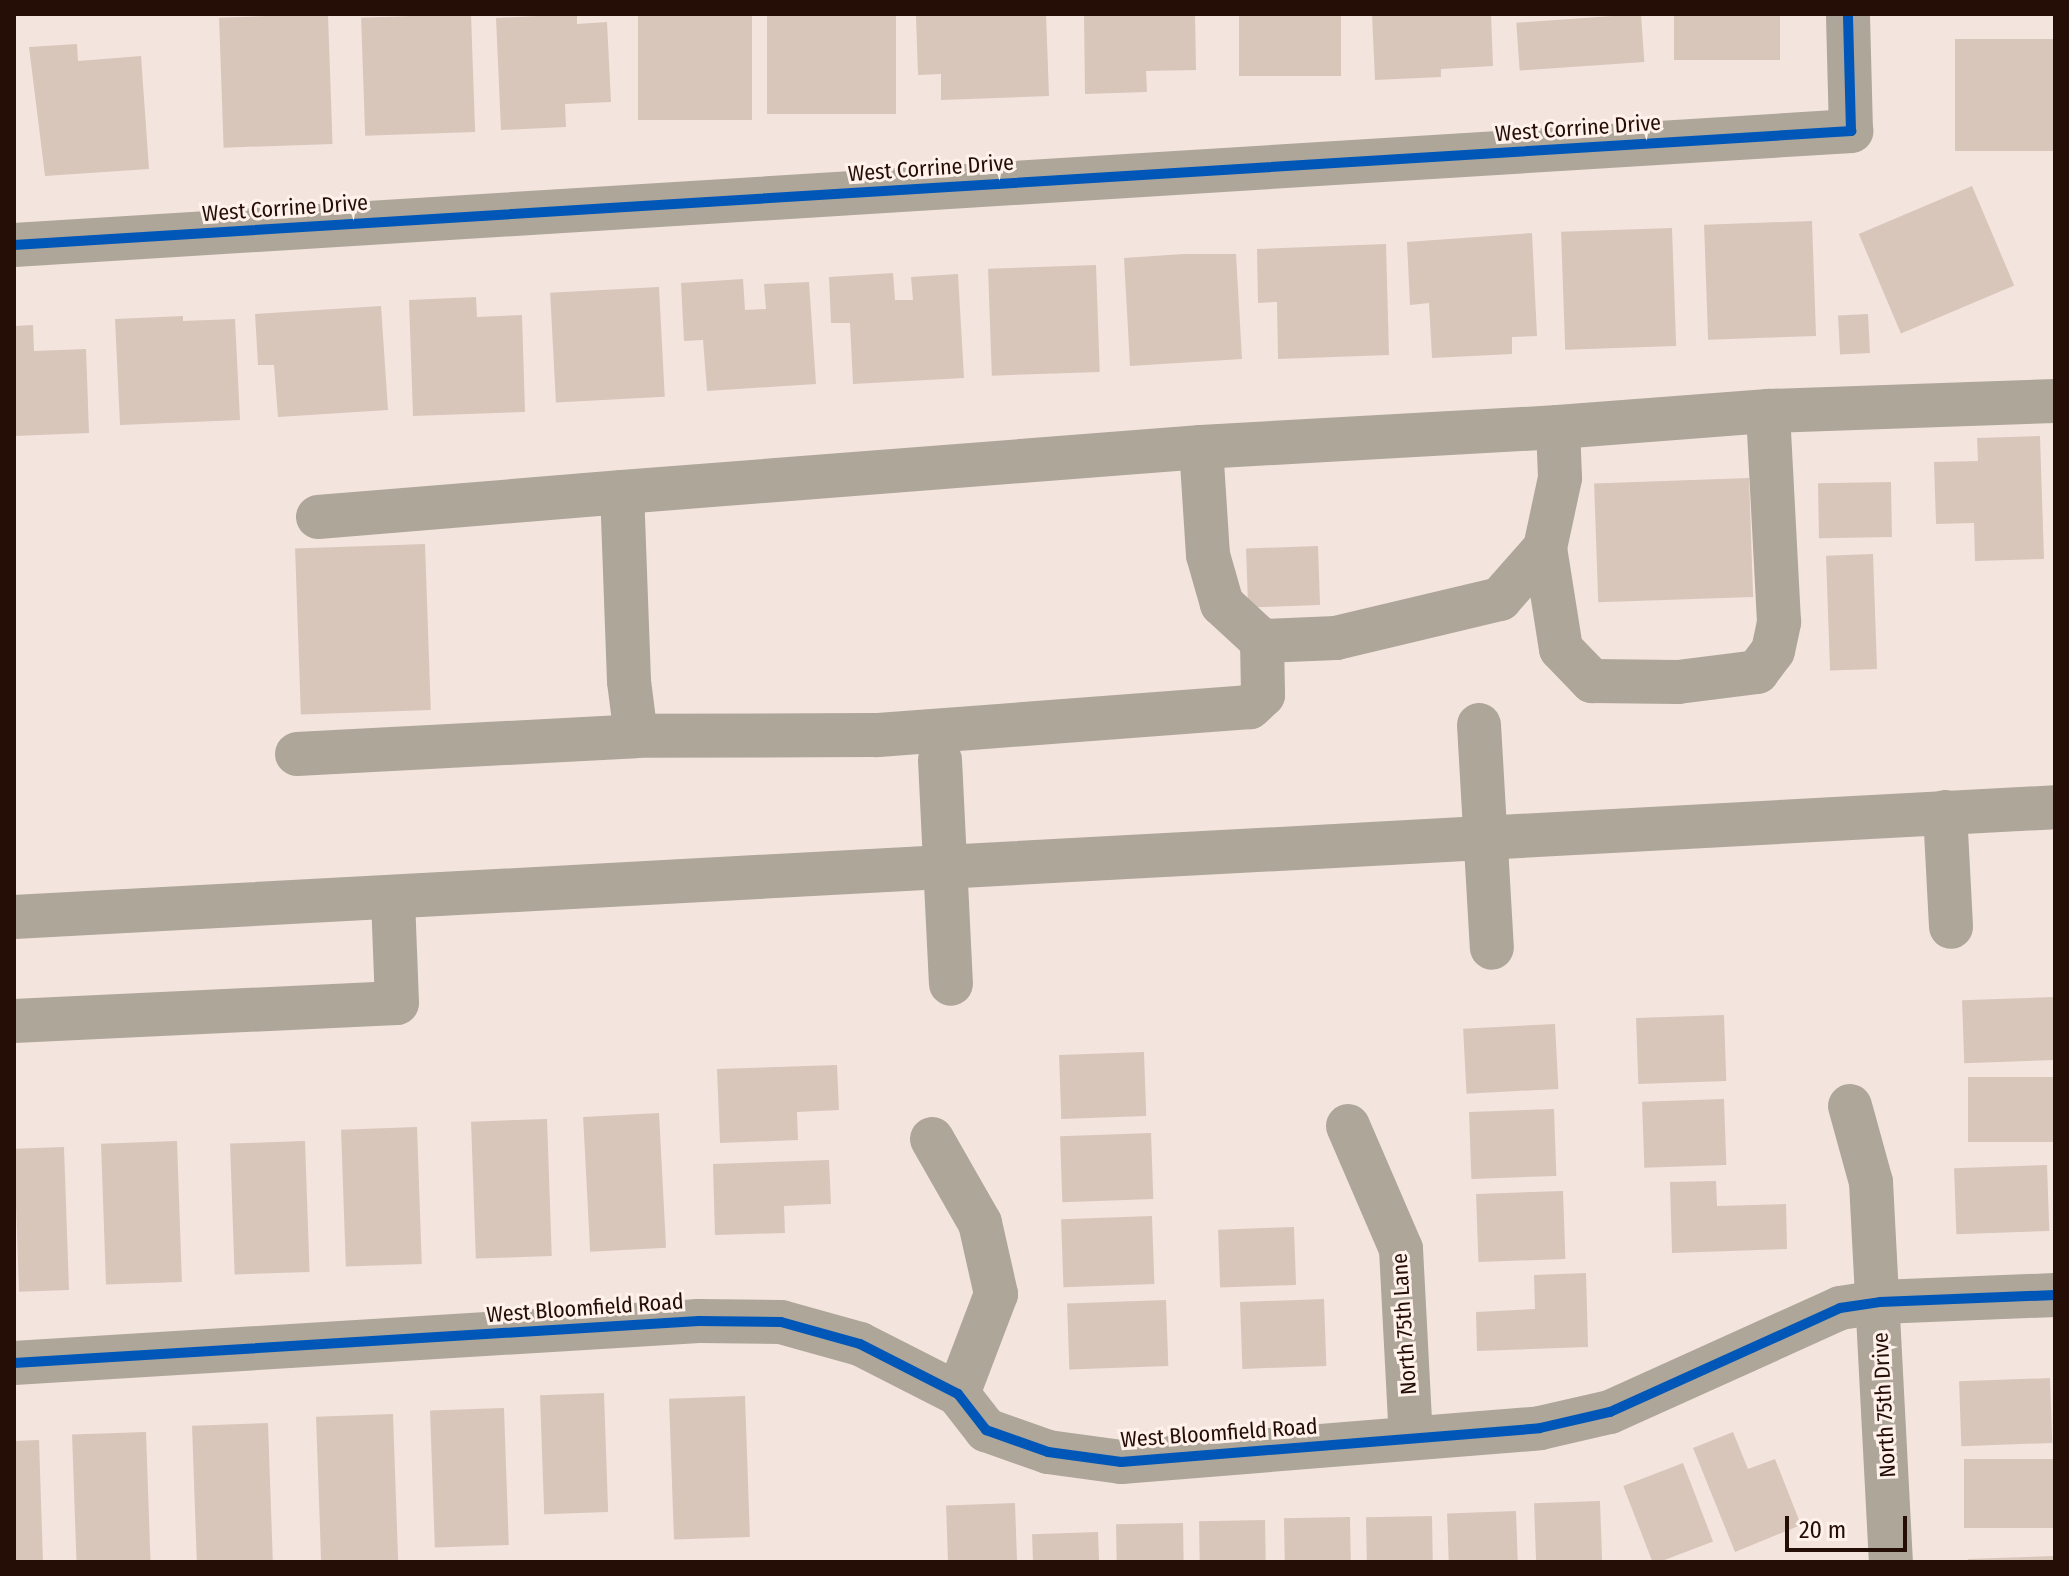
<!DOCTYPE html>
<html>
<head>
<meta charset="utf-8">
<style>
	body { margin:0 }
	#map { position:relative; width:2069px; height:1576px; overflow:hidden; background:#f4e4de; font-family:"Fira Sans Condensed",sans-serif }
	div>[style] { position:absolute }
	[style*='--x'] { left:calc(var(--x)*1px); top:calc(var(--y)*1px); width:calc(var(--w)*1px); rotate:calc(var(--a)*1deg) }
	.building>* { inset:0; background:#d8c6bb; transform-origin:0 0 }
	.minor>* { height:44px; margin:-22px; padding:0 22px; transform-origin:22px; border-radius:22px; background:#aea698 }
	.cycleway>* { height:10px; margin:-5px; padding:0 5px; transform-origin:5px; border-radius:5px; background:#0057b8 }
	span { translate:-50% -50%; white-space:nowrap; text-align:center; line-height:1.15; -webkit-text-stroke:6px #fff1ec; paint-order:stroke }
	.street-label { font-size:22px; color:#250e06 }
	.frame { position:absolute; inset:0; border:16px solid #250e06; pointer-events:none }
	.scale { position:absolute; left:1785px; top:1516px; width:122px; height:36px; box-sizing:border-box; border:4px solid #250e06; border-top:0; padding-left:10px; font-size:24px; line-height:28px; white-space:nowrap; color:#250e06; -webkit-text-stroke:6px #fff1ec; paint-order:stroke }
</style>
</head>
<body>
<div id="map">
	<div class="building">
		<i style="left:328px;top:14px;width:130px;height:109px;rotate:88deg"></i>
		<i style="left:471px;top:14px;width:118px;height:110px;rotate:88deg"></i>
		<i style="clip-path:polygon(577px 14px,577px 24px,607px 22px,611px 102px,565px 104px,566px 127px,501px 130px,496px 18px)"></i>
		<i style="left:638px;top:14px;width:114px;height:106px"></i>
		<i style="left:767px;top:14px;width:129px;height:100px"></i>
		<i style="clip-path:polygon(1046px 14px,1049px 96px,941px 100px,941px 74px,918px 75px,916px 16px)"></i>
		<i style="clip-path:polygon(1084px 14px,1195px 14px,1196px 70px,1146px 71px,1147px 92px,1085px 94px)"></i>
		<i style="left:1239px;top:14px;width:102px;height:62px"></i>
		<i style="clip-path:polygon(1372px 14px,1491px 14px,1493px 66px,1441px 69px,1441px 77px,1375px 80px)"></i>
		<i style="left:1641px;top:14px;width:48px;height:125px;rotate:86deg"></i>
		<i style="left:1674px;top:14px;width:106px;height:46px"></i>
		<i style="left:2055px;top:39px;width:112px;height:100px;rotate:90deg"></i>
		<i style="clip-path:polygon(77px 44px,78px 61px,141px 56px,149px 169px,45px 176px,29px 47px)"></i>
		<i style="left:1972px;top:186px;width:108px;height:123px;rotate:67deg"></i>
		<i style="left:1812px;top:221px;width:115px;height:108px;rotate:88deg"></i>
		<i style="left:1672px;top:228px;width:118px;height:111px;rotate:88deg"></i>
		<i style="clip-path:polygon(1532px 233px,1537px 336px,1512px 337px,1512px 354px,1432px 358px,1429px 303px,1410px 305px,1407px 242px)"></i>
		<i style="clip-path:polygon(1386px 244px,1389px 355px,1278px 359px,1277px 302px,1258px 303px,1257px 249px)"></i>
		<i style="clip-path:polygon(1183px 254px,1236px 254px,1242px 359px,1130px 366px,1124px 258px)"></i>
		<i style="left:1096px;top:265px;width:107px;height:108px;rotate:88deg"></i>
		<i style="clip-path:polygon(893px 273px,895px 300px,913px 300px,911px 277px,958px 274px,964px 378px,853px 384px,850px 323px,831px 323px,829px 277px)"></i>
		<i style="clip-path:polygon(743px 279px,745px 310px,766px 309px,764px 284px,809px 282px,816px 384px,707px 391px,703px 340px,684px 341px,681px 283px)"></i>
		<i style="left:659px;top:287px;width:110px;height:109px;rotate:87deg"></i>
		<i style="clip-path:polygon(476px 297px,477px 317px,522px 315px,525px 412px,413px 416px,409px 300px)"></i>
		<i style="clip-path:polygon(381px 306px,388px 410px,278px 417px,274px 365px,258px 365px,255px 314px)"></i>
		<i style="left:1868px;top:314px;width:39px;height:30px;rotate:87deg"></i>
		<i style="clip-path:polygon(183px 316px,183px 321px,235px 319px,240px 420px,120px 425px,115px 319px)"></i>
		<i style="clip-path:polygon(33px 325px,34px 351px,86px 349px,89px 433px,14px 436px,14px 326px)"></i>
		<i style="clip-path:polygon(2040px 436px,2044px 559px,1975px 561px,1974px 523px,1936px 524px,1934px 462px,1978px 461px,1977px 438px)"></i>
		<i style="left:1749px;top:478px;width:119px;height:155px;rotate:88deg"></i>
		<i style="left:1891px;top:482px;width:55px;height:73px;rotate:89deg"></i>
		<i style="left:425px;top:544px;width:166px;height:130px;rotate:88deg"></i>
		<i style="left:1318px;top:546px;width:59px;height:72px;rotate:88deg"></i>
		<i style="left:1873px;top:554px;width:115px;height:47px;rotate:88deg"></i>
		<i style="left:2053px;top:997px;width:63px;height:91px;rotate:88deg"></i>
		<i style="left:1724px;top:1015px;width:66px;height:88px;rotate:88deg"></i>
		<i style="left:1555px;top:1024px;width:65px;height:92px;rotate:87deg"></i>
		<i style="left:1144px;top:1052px;width:64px;height:85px;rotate:88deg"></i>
		<i style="clip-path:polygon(837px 1065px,839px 1110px,797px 1112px,798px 1140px,720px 1143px,717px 1069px)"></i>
		<i style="left:2055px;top:1077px;width:65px;height:87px;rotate:90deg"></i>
		<i style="left:1724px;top:1099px;width:66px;height:82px;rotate:88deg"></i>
		<i style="left:1554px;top:1109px;width:67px;height:85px;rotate:88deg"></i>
		<i style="left:659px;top:1113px;width:135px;height:76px;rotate:87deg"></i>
		<i style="left:547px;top:1119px;width:137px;height:76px;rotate:88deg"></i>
		<i style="left:417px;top:1127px;width:137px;height:76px;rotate:88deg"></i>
		<i style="left:1151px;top:1133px;width:66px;height:91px;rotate:88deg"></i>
		<i style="left:177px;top:1141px;width:141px;height:76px;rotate:88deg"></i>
		<i style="left:305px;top:1141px;width:131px;height:75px;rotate:88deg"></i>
		<i style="left:64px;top:1147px;width:143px;height:50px;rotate:88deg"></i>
		<i style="clip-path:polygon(829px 1160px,831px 1204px,784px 1206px,785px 1233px,715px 1235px,713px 1164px)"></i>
		<i style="left:2047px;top:1165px;width:66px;height:93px;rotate:88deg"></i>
		<i style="clip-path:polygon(1716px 1181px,1717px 1206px,1786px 1204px,1787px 1249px,1672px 1253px,1670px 1182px)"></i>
		<i style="left:1563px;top:1191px;width:68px;height:87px;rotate:88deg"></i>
		<i style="left:1152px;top:1216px;width:68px;height:91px;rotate:88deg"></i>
		<i style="left:1294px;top:1227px;width:58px;height:76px;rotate:88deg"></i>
		<i style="clip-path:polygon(1586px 1273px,1588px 1347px,1477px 1351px,1476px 1312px,1535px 1309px,1534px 1275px)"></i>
		<i style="left:1324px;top:1299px;width:67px;height:84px;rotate:88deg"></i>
		<i style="left:1166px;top:1300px;width:66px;height:99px;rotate:88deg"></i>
		<i style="left:2050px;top:1378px;width:65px;height:91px;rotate:88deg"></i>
		<i style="left:604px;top:1393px;width:119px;height:64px;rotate:88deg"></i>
		<i style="left:745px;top:1396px;width:141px;height:76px;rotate:88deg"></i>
		<i style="left:504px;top:1408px;width:137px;height:74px;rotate:88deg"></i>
		<i style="left:393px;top:1414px;width:146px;height:77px;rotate:88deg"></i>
		<i style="left:268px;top:1423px;width:139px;height:76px;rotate:88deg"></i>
		<i style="left:146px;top:1432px;width:130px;height:74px;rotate:88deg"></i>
		<i style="clip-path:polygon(1733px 1432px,1748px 1469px,1775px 1459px,1801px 1525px,1735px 1552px,1693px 1448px)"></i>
		<i style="clip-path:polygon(39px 1440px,43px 1562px,14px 1562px,14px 1441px)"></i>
		<i style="left:2055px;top:1459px;width:69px;height:91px;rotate:90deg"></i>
		<i style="left:1683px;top:1463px;width:84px;height:64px;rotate:69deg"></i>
		<i style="left:1600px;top:1501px;width:61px;height:66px;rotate:88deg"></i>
		<i style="left:1015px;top:1503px;width:59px;height:69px;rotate:88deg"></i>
		<i style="left:1516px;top:1511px;width:51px;height:69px;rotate:88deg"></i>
		<i style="left:1432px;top:1516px;width:46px;height:66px;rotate:89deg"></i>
		<i style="left:1350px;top:1517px;width:45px;height:66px;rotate:89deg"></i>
		<i style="left:1265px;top:1520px;width:42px;height:66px;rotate:89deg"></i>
		<i style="left:1183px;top:1523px;width:39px;height:67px;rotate:89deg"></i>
		<i style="left:1098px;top:1532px;width:30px;height:66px;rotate:88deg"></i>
		<i style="clip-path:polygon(2055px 1556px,2055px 1562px,1968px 1562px,1968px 1559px)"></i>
	</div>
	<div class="minor">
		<i style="--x:14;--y:245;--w:1841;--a:-3.55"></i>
		<i style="--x:1851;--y:131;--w:117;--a:-91.5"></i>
		<i style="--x:1201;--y:447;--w:358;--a:-3.2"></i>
		<i style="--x:318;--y:517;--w:305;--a:-4.7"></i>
		<i style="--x:1545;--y:548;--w:102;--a:81"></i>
		<i style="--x:1561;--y:649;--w:45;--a:45.9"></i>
		<i style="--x:1592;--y:681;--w:86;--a:0.7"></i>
		<i style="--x:1678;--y:682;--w:80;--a:-7.2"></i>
		<i style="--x:1757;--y:672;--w:26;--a:-53"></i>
		<i style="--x:1773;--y:651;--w:30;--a:-78"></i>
		<i style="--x:1779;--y:622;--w:211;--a:-93"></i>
		<i style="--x:1262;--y:641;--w:54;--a:88.9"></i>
		<i style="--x:1263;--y:695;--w:18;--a:137"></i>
		<i style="--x:1250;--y:707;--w:376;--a:175.7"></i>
		<i style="--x:875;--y:735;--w:239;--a:179.8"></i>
		<i style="--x:636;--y:736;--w:55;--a:-97.3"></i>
		<i style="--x:629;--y:681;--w:189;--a:-92.1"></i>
		<i style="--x:622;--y:492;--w:581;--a:-4.44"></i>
		<i style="--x:1201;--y:447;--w:108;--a:86.3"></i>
		<i style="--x:1208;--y:555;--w:51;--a:74.1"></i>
		<i style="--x:1222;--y:604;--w:54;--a:42.8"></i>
		<i style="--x:1262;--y:641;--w:74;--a:-2.3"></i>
		<i style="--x:1336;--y:638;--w:169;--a:-13.4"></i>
		<i style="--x:1500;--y:599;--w:68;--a:-48.6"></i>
		<i style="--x:1545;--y:548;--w:72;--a:-77.9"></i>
		<i style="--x:1560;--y:478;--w:51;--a:-92.2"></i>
		<i style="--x:1558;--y:427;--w:211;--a:-4.4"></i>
		<i style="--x:1768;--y:411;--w:287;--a:-2"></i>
		<i style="--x:1479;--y:725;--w:223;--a:86.7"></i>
		<i style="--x:297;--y:754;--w:339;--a:-3"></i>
		<i style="--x:940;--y:760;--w:224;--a:87.2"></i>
		<i style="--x:1945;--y:812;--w:115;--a:87"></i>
		<i style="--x:14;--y:917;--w:2044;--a:-3.08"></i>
		<i style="--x:14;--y:1021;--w:383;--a:-2.7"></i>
		<i style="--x:397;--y:1003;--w:106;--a:-92.2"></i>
		<i style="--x:1850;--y:1106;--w:79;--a:74.6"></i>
		<i style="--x:1871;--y:1182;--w:381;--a:87"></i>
		<i style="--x:1348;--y:1126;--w:134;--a:66.7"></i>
		<i style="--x:1401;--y:1249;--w:189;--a:87"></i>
		<i style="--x:932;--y:1139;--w:97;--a:60.3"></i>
		<i style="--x:980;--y:1223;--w:73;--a:77.3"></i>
		<i style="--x:996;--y:1294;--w:107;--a:110.8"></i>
		<i style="--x:14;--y:1363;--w:686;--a:-3.51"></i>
		<i style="--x:699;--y:1321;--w:82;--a:0.7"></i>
		<i style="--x:781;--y:1322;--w:82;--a:15.6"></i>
		<i style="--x:860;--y:1344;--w:110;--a:27"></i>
		<i style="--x:958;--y:1394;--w:46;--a:52.1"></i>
		<i style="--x:986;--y:1430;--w:66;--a:19.5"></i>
		<i style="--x:1048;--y:1452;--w:74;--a:7.8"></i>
		<i style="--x:1121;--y:1462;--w:420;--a:-4.6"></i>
		<i style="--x:1540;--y:1428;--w:72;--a:-12.9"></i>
		<i style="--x:1610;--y:1412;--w:252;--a:-24.3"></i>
		<i style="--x:1840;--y:1308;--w:40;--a:-8.5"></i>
		<i style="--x:1880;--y:1302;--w:175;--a:-2.3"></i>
	</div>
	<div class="cycleway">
		<i style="--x:14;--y:245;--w:1841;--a:-3.55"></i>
		<i style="--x:1851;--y:131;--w:117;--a:-91.5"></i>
		<i style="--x:14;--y:1363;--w:686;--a:-3.51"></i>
		<i style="--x:699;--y:1321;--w:82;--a:0.7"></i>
		<i style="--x:781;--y:1322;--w:82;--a:15.6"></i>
		<i style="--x:860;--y:1344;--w:110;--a:27"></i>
		<i style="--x:958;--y:1394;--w:46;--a:52.1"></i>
		<i style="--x:986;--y:1430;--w:66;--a:19.5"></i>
		<i style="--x:1048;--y:1452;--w:74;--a:7.8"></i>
		<i style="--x:1121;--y:1462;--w:420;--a:-4.6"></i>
		<i style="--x:1540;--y:1428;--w:72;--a:-12.9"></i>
		<i style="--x:1610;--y:1412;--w:252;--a:-24.3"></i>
		<i style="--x:1840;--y:1308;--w:40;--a:-8.5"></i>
		<i style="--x:1880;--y:1302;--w:175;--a:-2.3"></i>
	</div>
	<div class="street-label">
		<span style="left:1578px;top:128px;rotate:-4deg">West Corrine Drive</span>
		<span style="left:931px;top:168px;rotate:-4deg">West Corrine Drive</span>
		<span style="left:285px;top:208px;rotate:-4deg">West Corrine Drive</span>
		<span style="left:585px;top:1308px;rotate:-4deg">West Bloomfield Road</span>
		<span style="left:1404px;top:1324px;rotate:-94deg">North 75th Lane</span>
		<span style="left:1884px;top:1405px;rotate:-93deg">North 75th Drive</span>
		<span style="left:1219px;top:1433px;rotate:-4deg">West Bloomfield Road</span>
	</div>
	<div class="frame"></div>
	<div class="scale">20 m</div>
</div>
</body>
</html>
